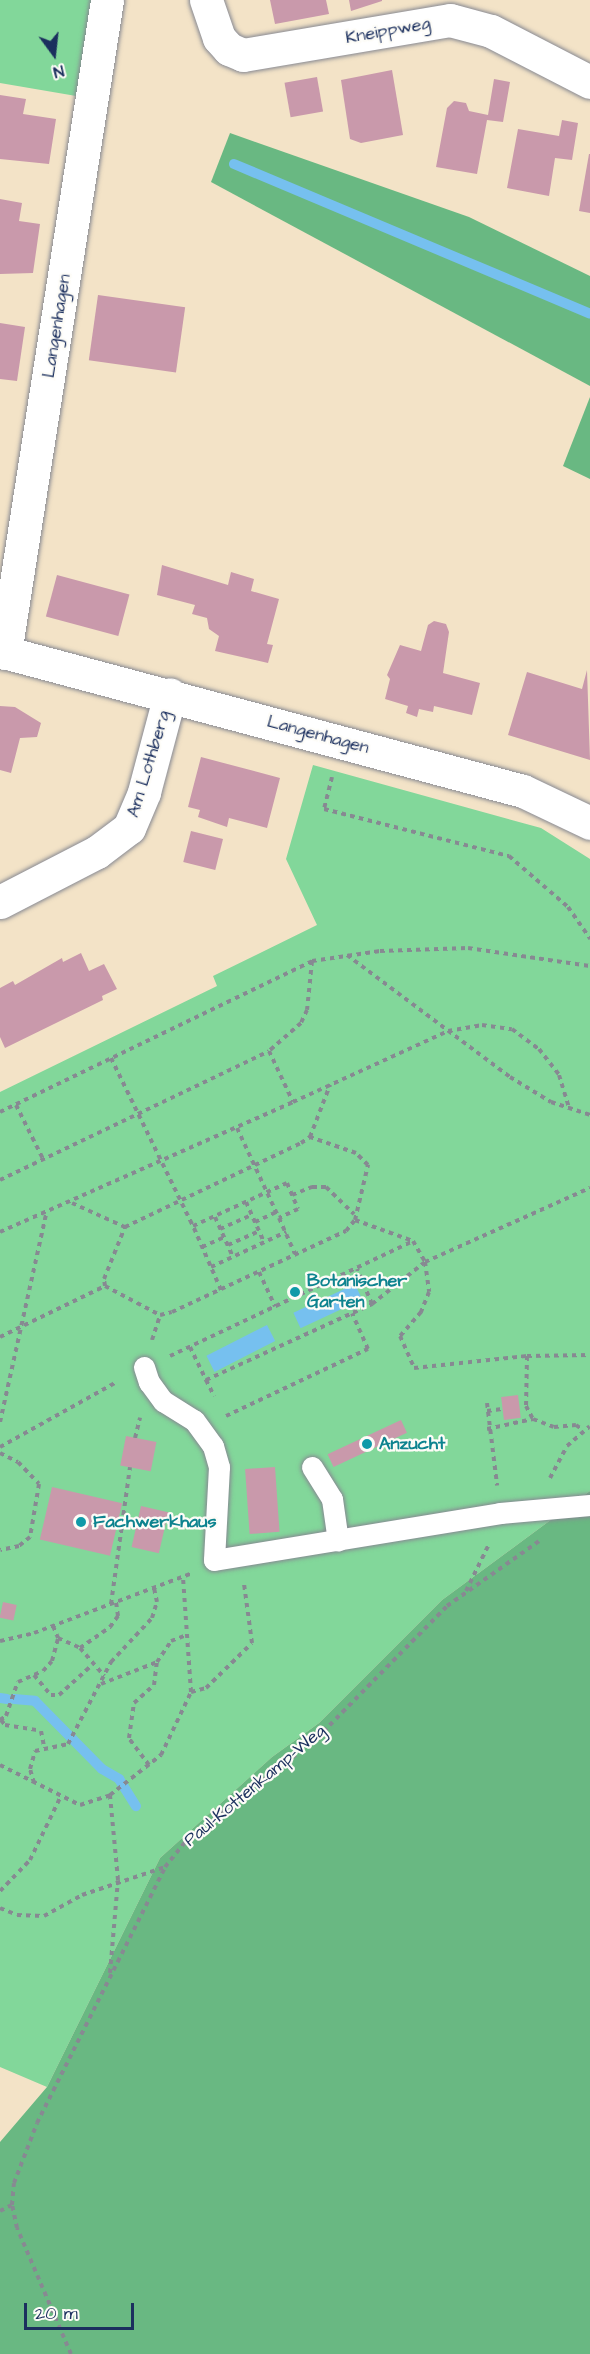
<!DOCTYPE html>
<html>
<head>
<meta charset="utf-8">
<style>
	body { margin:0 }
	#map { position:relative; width:590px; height:2354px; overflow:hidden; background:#f3e3c7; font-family:"Architects Daughter",sans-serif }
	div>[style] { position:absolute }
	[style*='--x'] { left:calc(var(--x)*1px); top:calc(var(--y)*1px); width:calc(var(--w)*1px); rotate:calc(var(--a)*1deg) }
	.green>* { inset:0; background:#82d79a }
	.forest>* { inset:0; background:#69b882 }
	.water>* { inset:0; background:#76c0ef; transform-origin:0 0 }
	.stream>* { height:10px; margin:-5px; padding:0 5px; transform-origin:5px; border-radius:5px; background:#76c0ef }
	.building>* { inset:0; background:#c999ab; transform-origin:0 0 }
	.path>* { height:4px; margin-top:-2px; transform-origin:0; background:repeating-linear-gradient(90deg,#878992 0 4.5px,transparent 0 9px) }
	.roads { filter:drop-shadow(0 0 2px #878992) drop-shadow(0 0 2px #878992) }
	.service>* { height:21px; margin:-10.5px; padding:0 10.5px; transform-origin:10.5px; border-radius:10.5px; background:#fff }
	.minor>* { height:33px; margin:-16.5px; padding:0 16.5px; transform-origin:16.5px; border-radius:16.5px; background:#fff }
	.dots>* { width:16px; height:16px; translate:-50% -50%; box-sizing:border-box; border:3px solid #fdfcf7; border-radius:50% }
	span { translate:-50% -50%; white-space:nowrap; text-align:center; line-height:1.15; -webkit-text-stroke:4.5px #fdfcf7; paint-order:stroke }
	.street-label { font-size:18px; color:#1b2f5e }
	.culture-label { font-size:18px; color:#0d838f; font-weight:700 }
	.left { translate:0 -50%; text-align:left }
	.north { position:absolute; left:24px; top:24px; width:60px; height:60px; -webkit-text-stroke:4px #fdfcf7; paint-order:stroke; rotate:165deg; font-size:16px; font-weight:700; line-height:24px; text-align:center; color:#1b2f5e }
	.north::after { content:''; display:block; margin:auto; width:21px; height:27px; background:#1b2f5e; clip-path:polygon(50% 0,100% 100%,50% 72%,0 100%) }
	.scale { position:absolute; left:24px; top:2303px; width:110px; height:27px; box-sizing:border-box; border:3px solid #1b2f5e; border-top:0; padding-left:8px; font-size:18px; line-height:21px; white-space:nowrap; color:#1b2f5e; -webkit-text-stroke:4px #fdfcf7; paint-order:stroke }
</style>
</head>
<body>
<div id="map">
	<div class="green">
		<i style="clip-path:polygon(0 0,97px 0,82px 97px,0 83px)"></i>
		<i style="clip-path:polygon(313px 765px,541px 828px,590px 859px,590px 1491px,442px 1600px,319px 1723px,272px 1757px,160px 1858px,47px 2087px,0 2067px,0 1092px,217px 986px,213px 976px,317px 925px,286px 859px)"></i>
	</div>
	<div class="forest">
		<i style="clip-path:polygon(230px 133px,469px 217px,590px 276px,590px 386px,211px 182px)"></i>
		<i style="clip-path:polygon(590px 397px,590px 479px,563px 466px)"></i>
		<i style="clip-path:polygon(590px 1491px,590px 2354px,0 2354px,0 2142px,47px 2087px,160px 1858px,272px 1757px,319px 1723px,442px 1600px)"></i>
	</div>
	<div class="water">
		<i style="left:355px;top:1284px;width:17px;height:68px;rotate:65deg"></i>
		<i style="left:267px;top:1325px;width:18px;height:68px;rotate:63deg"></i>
	</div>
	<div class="stream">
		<i style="--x:234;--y:164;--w:386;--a:22.8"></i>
		<i style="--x:0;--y:1698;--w:7;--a:8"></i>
		<i style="--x:14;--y:1699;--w:21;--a:5"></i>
		<i style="--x:35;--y:1701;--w:95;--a:45.4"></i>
		<i style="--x:102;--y:1769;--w:20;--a:30"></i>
		<i style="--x:119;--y:1779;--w:32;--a:58"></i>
	</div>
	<div class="building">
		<i style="clip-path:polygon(270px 0,326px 0,329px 14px,275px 24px)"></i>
		<i style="clip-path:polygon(349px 0,382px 0,382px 1px,351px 11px)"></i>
		<i style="clip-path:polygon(392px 70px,403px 135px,361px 143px,350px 139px,341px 80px)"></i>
		<i style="left:317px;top:77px;width:35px;height:33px;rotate:80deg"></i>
		<i style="clip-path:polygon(494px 79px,510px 82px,503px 122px,487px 120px,477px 174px,436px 167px,447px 108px,454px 101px,466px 103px,469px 111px,488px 115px)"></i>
		<i style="clip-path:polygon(0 95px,26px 99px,23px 114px,56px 119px,49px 164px,0 159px)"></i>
		<i style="clip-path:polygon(562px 120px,578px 123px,572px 160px,555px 158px,549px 196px,507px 188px,518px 129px,559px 136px)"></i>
		<i style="clip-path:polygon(589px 154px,590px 154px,590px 213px,579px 211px)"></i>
		<i style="clip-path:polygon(0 199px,22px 203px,19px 221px,40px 224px,33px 273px,0 274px)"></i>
		<i style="left:98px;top:295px;width:88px;height:66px;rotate:8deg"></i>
		<i style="clip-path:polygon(0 323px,25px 327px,17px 381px,0 379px)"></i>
		<i style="clip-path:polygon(162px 565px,228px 585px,231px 572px,254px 579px,251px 591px,279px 599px,267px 644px,273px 645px,268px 663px,215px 651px,219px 636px,209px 629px,207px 618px,192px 614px,195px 605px,157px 595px)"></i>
		<i style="left:57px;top:575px;width:75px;height:43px;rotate:15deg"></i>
		<i style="clip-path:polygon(434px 621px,446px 624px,449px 632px,443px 673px,480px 683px,472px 715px,434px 706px,433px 712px,419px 709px,417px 717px,406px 713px,408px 706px,385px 699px,390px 679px,387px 675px,400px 645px,421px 651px,428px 625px)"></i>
		<i style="clip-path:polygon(587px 670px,590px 760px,508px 735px,527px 672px,582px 689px)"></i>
		<i style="clip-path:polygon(0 706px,15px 707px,41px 723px,37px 737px,20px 738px,11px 773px,0 770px)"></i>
		<i style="clip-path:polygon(201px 757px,280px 778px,267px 828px,229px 818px,227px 827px,198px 817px,200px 810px,188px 807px)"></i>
		<i style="left:191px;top:831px;width:33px;height:32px;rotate:14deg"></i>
		<i style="clip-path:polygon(81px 953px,89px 971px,104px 964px,117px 989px,102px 996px,103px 1000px,5px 1048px,0 1037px,0 988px,13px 981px,15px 985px,62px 958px,63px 962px)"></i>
		<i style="left:518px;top:1395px;width:23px;height:17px;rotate:83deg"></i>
		<i style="left:401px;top:1420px;width:14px;height:81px;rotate:65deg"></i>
		<i style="left:126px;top:1436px;width:31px;height:30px;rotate:11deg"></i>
		<i style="left:275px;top:1467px;width:65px;height:30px;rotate:86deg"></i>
		<i style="left:52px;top:1487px;width:72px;height:54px;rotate:13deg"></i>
		<i style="left:141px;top:1506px;width:28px;height:42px;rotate:13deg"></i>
		<i style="left:3px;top:1602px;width:14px;height:16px;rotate:12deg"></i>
	</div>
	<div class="path">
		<i style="--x:332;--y:777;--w:33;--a:104"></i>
		<i style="--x:324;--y:809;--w:191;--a:14.3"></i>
		<i style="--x:509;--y:856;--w:78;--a:40.8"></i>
		<i style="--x:568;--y:907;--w:39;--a:55"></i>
		<i style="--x:347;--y:955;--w:204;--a:36.8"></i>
		<i style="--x:510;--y:1077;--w:48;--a:31.4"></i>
		<i style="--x:551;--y:1102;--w:41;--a:18.4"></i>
		<i style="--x:312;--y:961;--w:49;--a:95.8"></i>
		<i style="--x:307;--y:1010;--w:14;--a:115"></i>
		<i style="--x:301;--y:1023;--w:43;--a:138.8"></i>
		<i style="--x:269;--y:1051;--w:56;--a:64.8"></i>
		<i style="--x:293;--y:1102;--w:170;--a:-24.6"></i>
		<i style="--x:448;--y:1031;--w:35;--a:-10"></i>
		<i style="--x:482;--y:1025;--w:30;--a:8"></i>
		<i style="--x:512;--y:1029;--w:34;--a:37"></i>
		<i style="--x:539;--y:1049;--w:33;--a:52"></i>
		<i style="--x:559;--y:1075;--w:34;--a:73"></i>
		<i style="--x:111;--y:1058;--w:187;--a:64"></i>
		<i style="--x:16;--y:1105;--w:60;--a:63.4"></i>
		<i style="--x:0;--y:1112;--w:347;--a:-25.8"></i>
		<i style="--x:312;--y:961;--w:69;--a:-8.4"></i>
		<i style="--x:380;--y:951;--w:88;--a:-2"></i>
		<i style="--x:468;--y:948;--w:123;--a:8.4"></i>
		<i style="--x:237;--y:1128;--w:99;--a:65"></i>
		<i style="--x:0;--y:1180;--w:298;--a:-25.6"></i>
		<i style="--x:292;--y:1195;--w:22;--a:-22"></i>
		<i style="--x:312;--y:1187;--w:14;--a:0"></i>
		<i style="--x:326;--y:1187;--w:39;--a:44"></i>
		<i style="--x:246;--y:1202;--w:44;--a:65.8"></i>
		<i style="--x:72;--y:1203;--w:58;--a:24.4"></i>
		<i style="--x:215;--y:1217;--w:44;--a:65.8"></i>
		<i style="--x:355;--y:1220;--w:62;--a:19.9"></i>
		<i style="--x:413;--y:1241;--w:24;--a:60"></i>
		<i style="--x:425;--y:1262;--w:30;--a:82"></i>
		<i style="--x:429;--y:1292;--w:22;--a:112"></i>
		<i style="--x:421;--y:1312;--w:32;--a:131"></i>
		<i style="--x:400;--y:1336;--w:35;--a:66"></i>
		<i style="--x:414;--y:1368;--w:114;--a:-6.1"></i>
		<i style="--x:527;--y:1356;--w:63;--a:-0.9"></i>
		<i style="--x:255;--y:1222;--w:23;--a:-25"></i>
		<i style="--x:220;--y:1229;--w:35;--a:-24"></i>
		<i style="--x:0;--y:1232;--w:321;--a:-23.9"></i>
		<i style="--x:228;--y:1245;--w:34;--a:-24"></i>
		<i style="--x:202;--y:1247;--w:24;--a:-24"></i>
		<i style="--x:211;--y:1267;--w:83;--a:-25"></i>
		<i style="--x:259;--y:1272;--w:38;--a:65"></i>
		<i style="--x:105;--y:1286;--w:7;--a:-98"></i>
		<i style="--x:104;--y:1279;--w:56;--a:-68"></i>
		<i style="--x:125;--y:1227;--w:195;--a:-25.5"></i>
		<i style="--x:301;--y:1143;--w:11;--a:-34"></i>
		<i style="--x:310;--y:1137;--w:56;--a:-69"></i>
		<i style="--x:221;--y:1290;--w:70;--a:-113.6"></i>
		<i style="--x:193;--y:1226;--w:103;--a:-24.6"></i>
		<i style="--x:287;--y:1183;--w:28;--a:67"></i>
		<i style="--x:298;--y:1209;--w:21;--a:155"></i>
		<i style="--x:279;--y:1218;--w:39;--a:66"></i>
		<i style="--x:372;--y:1304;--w:68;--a:-38.4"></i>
		<i style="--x:425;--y:1262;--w:181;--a:-24.2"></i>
		<i style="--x:0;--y:1337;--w:117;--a:-25.9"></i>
		<i style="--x:105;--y:1286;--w:62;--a:27.8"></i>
		<i style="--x:160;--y:1315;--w:12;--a:-14"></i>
		<i style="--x:172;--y:1312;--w:192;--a:-25"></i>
		<i style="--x:346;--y:1231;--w:14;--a:-51"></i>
		<i style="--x:355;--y:1220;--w:57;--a:-76.7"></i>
		<i style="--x:368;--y:1165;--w:17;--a:-135"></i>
		<i style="--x:356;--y:1153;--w:49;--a:-160.8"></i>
		<i style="--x:152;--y:1340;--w:26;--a:-72"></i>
		<i style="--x:190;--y:1347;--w:37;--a:64"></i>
		<i style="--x:206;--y:1380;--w:183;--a:-24.6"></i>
		<i style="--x:372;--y:1304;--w:38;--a:-113"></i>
		<i style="--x:170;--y:1356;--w:269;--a:-25.3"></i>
		<i style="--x:527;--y:1356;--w:50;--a:91.1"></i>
		<i style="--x:526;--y:1406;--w:15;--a:62"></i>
		<i style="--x:533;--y:1419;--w:22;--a:21"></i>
		<i style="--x:554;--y:1427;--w:22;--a:-5"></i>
		<i style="--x:576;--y:1425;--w:9;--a:36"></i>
		<i style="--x:206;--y:1380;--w:18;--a:63"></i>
		<i style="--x:487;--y:1403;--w:83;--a:83"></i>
		<i style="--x:487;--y:1411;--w:15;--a:-8"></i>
		<i style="--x:226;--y:1416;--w:157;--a:-25.3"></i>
		<i style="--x:368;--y:1349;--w:39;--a:-114"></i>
		<i style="--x:0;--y:1422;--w:212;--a:-77.5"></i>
		<i style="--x:487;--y:1429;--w:47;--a:-12.3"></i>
		<i style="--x:135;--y:1438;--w:21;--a:-76"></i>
		<i style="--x:0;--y:1447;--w:134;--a:-29.1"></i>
		<i style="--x:0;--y:1453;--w:20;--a:27"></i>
		<i style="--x:18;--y:1462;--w:30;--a:46"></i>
		<i style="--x:39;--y:1484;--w:54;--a:99.6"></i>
		<i style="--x:30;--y:1537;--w:14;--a:141"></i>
		<i style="--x:19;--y:1546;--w:19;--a:168"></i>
		<i style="--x:550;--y:1478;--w:36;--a:-62"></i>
		<i style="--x:567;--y:1446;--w:30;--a:-41"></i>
		<i style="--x:466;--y:1591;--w:52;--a:-63.9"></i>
		<i style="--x:111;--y:1604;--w:138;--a:-82.1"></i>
		<i style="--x:53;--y:1626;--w:13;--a:67"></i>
		<i style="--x:58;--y:1638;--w:24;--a:24"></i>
		<i style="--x:80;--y:1648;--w:37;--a:-35"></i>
		<i style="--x:110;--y:1627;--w:14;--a:-54"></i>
		<i style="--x:118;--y:1616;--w:14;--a:-98"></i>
		<i style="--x:0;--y:1641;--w:35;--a:-13"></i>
		<i style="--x:34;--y:1633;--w:167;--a:-20.7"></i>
		<i style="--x:80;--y:1648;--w:37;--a:49"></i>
		<i style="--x:34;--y:1675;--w:26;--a:50"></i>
		<i style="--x:51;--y:1695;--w:8;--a:0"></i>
		<i style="--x:59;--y:1695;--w:45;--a:-42.3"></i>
		<i style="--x:101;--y:1684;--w:60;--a:-21.4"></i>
		<i style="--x:191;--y:1692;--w:16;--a:-15"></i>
		<i style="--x:206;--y:1688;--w:64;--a:-44.4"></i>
		<i style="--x:252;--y:1643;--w:60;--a:-97.7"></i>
		<i style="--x:0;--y:1720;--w:7;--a:-34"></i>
		<i style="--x:6;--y:1716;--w:36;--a:-71"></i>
		<i style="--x:18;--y:1682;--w:27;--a:-24"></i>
		<i style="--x:43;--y:1671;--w:13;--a:-48"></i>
		<i style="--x:52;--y:1661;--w:24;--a:-75"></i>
		<i style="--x:1;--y:1720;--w:6;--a:51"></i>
		<i style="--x:5;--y:1725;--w:36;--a:9"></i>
		<i style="--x:41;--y:1731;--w:15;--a:79"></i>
		<i style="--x:0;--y:1765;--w:89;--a:26.6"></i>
		<i style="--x:80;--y:1805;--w:32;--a:-18"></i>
		<i style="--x:149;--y:1765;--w:34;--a:-127"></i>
		<i style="--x:129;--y:1738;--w:35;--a:-82"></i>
		<i style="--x:134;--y:1703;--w:27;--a:-42"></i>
		<i style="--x:154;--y:1685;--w:23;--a:-83"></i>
		<i style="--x:157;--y:1662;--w:25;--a:-56"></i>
		<i style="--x:171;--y:1641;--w:17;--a:-21"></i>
		<i style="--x:34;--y:1783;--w:15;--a:-106"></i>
		<i style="--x:30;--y:1769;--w:19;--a:-74"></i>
		<i style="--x:35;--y:1751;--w:34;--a:-12"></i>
		<i style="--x:68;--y:1744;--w:93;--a:-62.3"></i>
		<i style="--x:111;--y:1662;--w:60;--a:-47"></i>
		<i style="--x:152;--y:1618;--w:17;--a:-73"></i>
		<i style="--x:157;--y:1602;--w:14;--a:-102"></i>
		<i style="--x:0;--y:1891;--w:43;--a:-45.9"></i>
		<i style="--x:30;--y:1860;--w:71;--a:-64.2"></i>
		<i style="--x:0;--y:1908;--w:18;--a:22"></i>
		<i style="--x:17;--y:1915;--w:27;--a:2"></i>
		<i style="--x:44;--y:1916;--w:43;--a:-28.9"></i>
		<i style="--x:82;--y:1895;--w:88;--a:-18.6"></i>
		<i style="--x:110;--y:1973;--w:93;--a:-85.1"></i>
		<i style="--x:118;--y:1880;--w:85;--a:-95.4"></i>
		<i style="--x:110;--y:1795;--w:65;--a:-38.1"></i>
		<i style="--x:161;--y:1755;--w:70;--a:-64.5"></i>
		<i style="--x:191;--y:1692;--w:114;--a:-94"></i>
		<i style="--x:0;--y:2211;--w:13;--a:-27"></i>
		<i style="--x:71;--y:2354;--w:137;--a:-113.2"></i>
		<i style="--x:17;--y:2228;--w:24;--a:-102"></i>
		<i style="--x:12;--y:2205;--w:22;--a:-85"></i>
		<i style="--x:14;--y:2183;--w:64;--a:-69"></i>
		<i style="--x:37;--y:2123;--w:286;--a:-63.4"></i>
		<i style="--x:165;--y:1867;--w:33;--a:-51"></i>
		<i style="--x:186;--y:1841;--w:167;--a:-38.2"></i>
		<i style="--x:317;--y:1738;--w:185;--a:-45.4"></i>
		<i style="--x:447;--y:1606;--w:113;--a:-35.2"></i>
	</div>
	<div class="roads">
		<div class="service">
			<i style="--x:144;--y:1367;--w:16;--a:72"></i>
			<i style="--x:149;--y:1382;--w:24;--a:54"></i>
			<i style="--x:163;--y:1401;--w:36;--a:32"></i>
			<i style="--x:194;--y:1420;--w:32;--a:54"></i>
			<i style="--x:213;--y:1446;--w:22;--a:74"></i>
			<i style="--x:219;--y:1467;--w:93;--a:93.1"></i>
			<i style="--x:214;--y:1560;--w:290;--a:-9.3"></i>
			<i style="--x:500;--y:1513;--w:90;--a:-5.1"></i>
			<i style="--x:312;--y:1467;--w:38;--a:58"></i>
			<i style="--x:332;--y:1499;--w:42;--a:81.9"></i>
		</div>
		<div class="minor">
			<i style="--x:206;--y:0;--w:40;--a:71.1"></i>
			<i style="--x:219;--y:38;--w:15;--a:48"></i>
			<i style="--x:229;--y:49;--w:15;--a:23"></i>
			<i style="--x:243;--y:55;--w:210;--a:-9.6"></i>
			<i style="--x:450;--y:20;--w:42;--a:15"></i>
			<i style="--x:491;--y:31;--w:111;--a:27.3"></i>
			<i style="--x:0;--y:651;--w:541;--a:14.99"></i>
			<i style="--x:523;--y:791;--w:74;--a:25.5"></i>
			<i style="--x:5;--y:653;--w:661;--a:-81.12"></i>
			<i style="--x:0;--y:902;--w:109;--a:-27.3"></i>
			<i style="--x:97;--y:852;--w:40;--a:-37"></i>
			<i style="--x:129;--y:828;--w:39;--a:-67"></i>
			<i style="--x:144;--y:792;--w:101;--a:-75.1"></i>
		</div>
	</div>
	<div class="dots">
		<i style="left:295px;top:1292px;background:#0f9aa8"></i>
		<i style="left:367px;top:1444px;background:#0f9aa8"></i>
		<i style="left:81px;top:1522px;background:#0f9aa8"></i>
	</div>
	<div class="street-label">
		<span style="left:388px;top:31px;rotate:-10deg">Kneippweg</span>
		<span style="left:57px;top:326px;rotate:-81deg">Langenhagen</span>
		<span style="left:318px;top:735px;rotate:15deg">Langenhagen</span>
		<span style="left:149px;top:764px;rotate:-73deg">Am Lothberg</span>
		<span style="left:255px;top:1786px;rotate:-40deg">Paul-Kottenkamp-Weg</span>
	</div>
	<div class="culture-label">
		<span class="left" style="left:307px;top:1292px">Botanischer<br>Garten</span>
		<span class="left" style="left:379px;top:1444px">Anzucht</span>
		<span class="left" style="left:93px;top:1522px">Fachwerkhaus</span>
	</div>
	<div class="north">N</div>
	<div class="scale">20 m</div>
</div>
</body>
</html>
